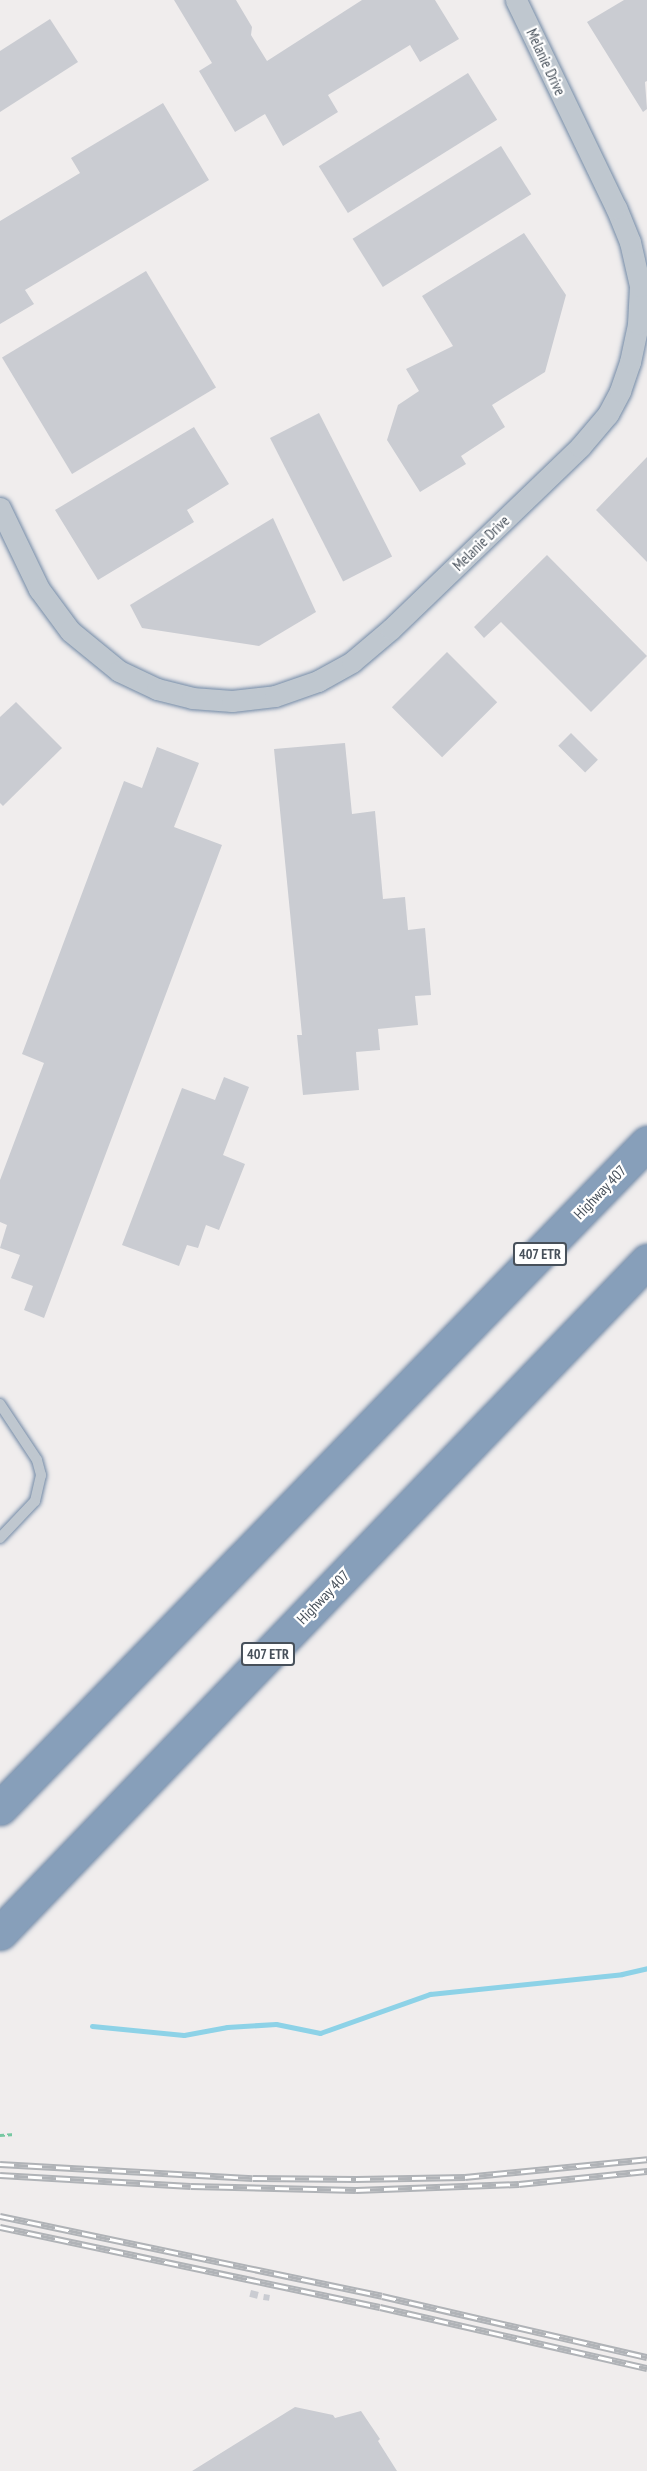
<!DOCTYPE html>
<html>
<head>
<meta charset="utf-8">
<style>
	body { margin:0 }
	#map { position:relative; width:647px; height:2471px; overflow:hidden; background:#f0eded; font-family:"PT Sans Narrow",sans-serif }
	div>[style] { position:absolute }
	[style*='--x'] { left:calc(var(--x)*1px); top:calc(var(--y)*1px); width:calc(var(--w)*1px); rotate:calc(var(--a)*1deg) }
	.stream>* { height:5px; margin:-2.5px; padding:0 2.5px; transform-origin:2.5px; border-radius:2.5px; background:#8dd2e7 }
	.building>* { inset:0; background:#caccd2; transform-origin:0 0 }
	.path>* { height:3px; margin-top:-1.5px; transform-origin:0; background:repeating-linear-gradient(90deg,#77c8a2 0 4.5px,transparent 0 7.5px) }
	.roads { filter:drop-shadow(0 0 2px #738aa6) drop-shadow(0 0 2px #738aa6) }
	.service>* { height:10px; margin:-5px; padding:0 5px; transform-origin:5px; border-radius:5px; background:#bfc7cf }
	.minor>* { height:21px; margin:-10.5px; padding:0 10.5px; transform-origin:10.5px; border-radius:10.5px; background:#bfc7cf }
	.motorway>* { height:33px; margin:-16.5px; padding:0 16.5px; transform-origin:16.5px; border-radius:16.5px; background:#879fba }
	.rail>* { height:7px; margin-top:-3.5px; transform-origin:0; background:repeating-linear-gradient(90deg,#fff 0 14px,#b0b3b7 0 28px); box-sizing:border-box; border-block:2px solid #b0b3b7 }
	span { translate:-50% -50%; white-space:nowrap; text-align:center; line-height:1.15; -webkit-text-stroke:4.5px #fff; paint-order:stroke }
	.shield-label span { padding:2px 4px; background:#fff; border:2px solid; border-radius:4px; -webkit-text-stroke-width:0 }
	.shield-label { font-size:14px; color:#47505a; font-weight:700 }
	.street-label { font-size:15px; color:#47505a }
</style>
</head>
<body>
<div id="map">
	<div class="stream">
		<i style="--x:92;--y:2026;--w:92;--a:5.6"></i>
		<i style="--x:184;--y:2035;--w:44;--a:-10.5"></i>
		<i style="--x:227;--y:2027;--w:49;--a:-3.5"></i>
		<i style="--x:276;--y:2024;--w:45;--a:11.6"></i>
		<i style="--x:320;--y:2033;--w:117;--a:-19.5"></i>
		<i style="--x:430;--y:1994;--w:193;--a:-5.9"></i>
		<i style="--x:622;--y:1974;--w:26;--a:-13"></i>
	</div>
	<div class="building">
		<i style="clip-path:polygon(174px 0,236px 0,252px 27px,251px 35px,267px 61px,362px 0,435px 0,459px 39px,420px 62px,410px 45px,328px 95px,338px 112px,283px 146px,265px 114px,235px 132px,199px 71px,212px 63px)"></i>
		<i style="clip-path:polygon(624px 0,647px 0,647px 81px,645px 82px,647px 109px,643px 112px,587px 22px)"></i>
		<i style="clip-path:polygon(50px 19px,78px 62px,0 112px,0 51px)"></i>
		<i style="left:468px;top:73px;width:55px;height:176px;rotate:58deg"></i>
		<i style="clip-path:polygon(163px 103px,209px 180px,25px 290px,34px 304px,0 324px,0 221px,80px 173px,71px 158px)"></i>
		<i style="left:501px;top:146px;width:57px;height:175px;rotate:58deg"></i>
		<i style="clip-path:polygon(524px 233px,566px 295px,545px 372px,492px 405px,505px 427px,461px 456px,466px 464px,420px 492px,387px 440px,398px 405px,419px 391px,406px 369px,453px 346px,422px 296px)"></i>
		<i style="left:146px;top:271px;width:136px;height:168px;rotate:59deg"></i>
		<i style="left:319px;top:413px;width:161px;height:55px;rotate:63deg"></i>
		<i style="clip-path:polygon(194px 427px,229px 484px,187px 510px,194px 522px,98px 580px,55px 510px)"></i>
		<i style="clip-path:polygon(647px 457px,647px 562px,596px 510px)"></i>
		<i style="clip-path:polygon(273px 518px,316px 612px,259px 646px,142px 628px,130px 605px)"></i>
		<i style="clip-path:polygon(547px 555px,647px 656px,591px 712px,501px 622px,484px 638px,474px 627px)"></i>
		<i style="left:447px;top:652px;width:71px;height:78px;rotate:45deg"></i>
		<i style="clip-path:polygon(16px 702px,62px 748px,3px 806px,0 803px,0 717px)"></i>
		<i style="left:571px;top:733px;width:38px;height:18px;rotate:45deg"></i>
		<i style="clip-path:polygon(345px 743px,352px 814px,375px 811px,383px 899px,405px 897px,408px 930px,425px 928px,431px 995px,415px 996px,418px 1025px,378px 1029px,380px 1050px,356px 1052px,359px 1090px,303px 1095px,297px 1035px,302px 1035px,274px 749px)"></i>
		<i style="clip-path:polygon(157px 747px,199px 763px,174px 827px,222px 845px,44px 1318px,24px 1310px,33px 1286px,11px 1278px,20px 1255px,0 1248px,7px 1225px,0 1222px,0 1180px,44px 1063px,22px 1054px,124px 781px,142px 788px)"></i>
		<i style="clip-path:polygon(224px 1077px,249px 1087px,223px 1155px,245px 1164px,219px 1230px,206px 1225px,198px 1248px,187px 1245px,179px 1266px,122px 1245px,182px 1088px,215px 1100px)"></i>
		<i style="left:251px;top:2290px;width:8px;height:7px;rotate:14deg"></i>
		<i style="left:264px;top:2294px;width:6px;height:6px;rotate:9deg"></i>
		<i style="clip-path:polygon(295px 2407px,333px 2415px,335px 2418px,361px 2411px,380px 2439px,378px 2441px,397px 2471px,192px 2471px)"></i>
	</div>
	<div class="path">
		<i style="--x:0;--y:2135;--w:15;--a:-4"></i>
	</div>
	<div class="roads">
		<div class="service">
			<i style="--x:0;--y:1404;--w:67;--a:56.5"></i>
			<i style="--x:37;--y:1460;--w:16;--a:75"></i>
			<i style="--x:41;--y:1475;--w:27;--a:103"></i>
			<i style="--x:35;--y:1501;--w:51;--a:133.4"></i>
		</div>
		<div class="minor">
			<i style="--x:0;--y:508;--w:90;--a:64.3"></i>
			<i style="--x:39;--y:589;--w:52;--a:53.6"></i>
			<i style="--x:70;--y:631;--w:63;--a:39.2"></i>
			<i style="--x:119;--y:671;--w:42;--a:25.3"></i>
			<i style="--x:157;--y:689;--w:36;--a:14"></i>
			<i style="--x:192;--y:698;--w:40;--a:4.3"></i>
			<i style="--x:232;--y:701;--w:43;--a:-6.6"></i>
			<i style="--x:275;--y:696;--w:46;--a:-19.2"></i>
			<i style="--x:318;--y:681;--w:39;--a:-29"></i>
			<i style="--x:352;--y:662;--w:51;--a:-40.2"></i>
			<i style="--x:391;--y:629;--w:262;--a:-43.9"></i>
			<i style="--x:580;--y:447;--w:43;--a:-49.7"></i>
			<i style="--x:608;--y:414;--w:26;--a:-62"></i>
			<i style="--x:620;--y:391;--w:31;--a:-71"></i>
			<i style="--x:630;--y:362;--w:39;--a:-78"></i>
			<i style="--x:638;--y:324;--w:38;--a:-87"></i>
			<i style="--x:640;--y:286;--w:45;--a:-102.8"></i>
			<i style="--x:630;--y:242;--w:37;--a:-112"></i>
			<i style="--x:616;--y:208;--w:231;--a:-115.7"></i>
		</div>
		<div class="motorway">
			<i style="--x:0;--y:1808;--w:928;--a:-45.79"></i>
			<i style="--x:0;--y:1933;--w:933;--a:-46.09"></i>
		</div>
	</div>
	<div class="rail">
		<i style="--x:0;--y:2164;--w:253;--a:3.2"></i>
		<i style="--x:253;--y:2178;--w:103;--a:0.6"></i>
		<i style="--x:356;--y:2179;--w:109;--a:-1.1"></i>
		<i style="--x:465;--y:2177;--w:183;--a:-5.6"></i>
		<i style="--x:0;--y:2175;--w:191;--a:3.3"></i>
		<i style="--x:191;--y:2186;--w:165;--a:1.4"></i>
		<i style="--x:356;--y:2190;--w:163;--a:-2.1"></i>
		<i style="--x:519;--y:2184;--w:129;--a:-5.8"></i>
		<i style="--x:0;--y:2216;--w:390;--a:11.8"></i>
		<i style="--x:382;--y:2296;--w:272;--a:13"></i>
		<i style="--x:0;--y:2227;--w:388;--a:11.9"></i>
		<i style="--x:380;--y:2307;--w:274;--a:12.9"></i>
	</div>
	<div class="shield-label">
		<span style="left:540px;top:1254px">407 ETR</span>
		<span style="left:268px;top:1654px">407 ETR</span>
	</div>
	<div class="street-label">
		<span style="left:546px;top:62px;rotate:65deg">Melanie Drive</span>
		<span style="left:481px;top:543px;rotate:-44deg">Melanie Drive</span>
		<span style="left:600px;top:1192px;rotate:-46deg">Highway 407</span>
		<span style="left:323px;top:1597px;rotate:-46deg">Highway 407</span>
	</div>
</div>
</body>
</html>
